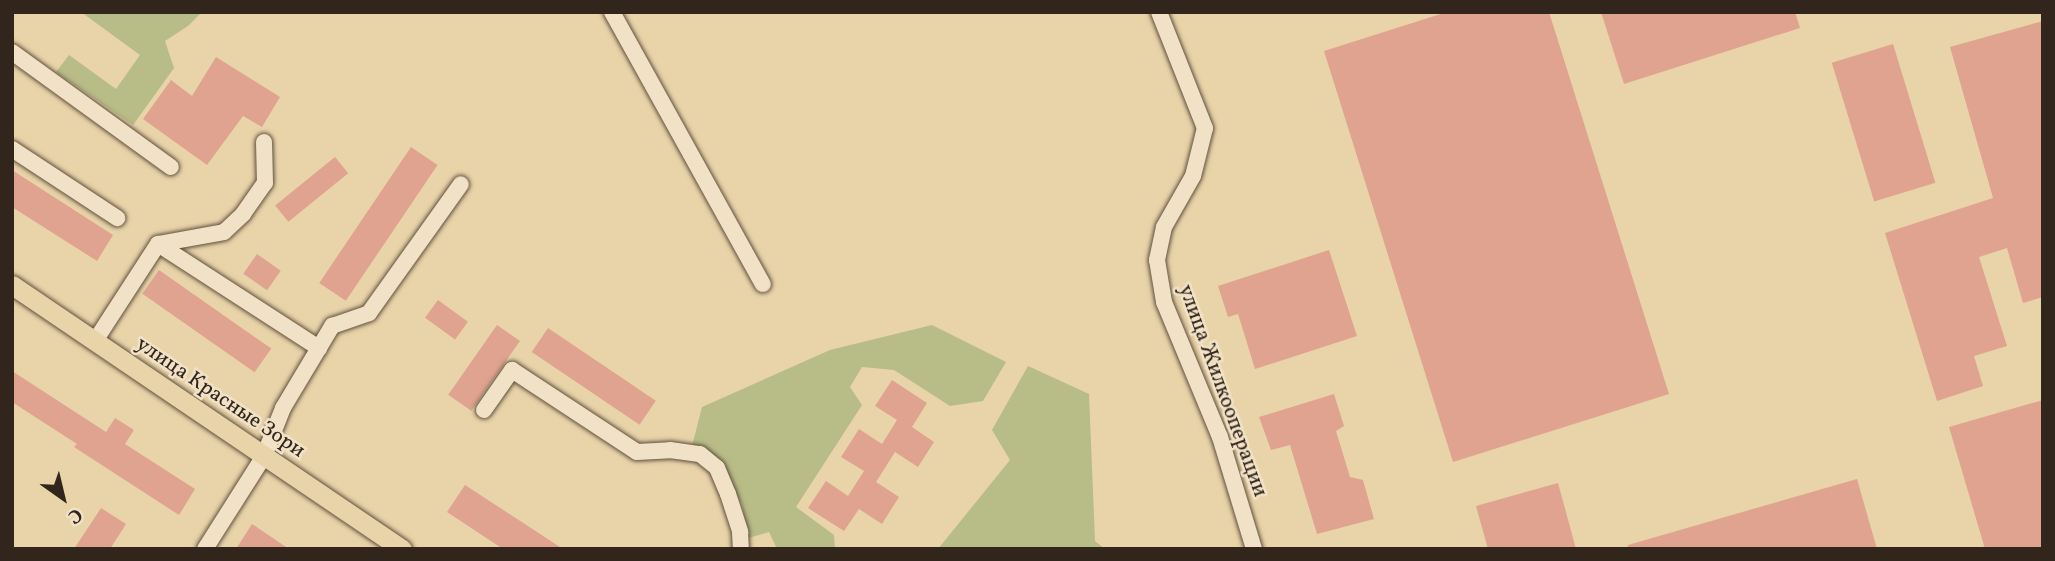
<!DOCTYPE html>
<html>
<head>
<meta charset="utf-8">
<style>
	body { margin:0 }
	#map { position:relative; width:2055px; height:561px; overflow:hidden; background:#e9d3a9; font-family:Vollkorn,serif }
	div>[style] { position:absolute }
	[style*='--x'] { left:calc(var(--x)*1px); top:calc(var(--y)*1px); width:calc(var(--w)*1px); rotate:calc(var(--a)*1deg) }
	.green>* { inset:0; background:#b8bc87 }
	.building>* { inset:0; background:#dfa38f; transform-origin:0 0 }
	.roads { filter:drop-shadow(0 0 2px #60513f) drop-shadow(0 0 2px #60513f) }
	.minor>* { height:16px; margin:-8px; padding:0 8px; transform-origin:8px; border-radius:8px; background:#f1e2c7 }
	.major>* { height:19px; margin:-9.5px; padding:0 9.5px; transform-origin:9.5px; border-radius:9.5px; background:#e9d3a9 }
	span { translate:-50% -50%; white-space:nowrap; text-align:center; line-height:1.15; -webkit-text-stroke:5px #f1e2c7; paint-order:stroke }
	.street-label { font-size:21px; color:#32261c }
	.frame { position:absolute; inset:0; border:14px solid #32261c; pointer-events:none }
	.north { position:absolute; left:28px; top:463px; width:70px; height:70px; -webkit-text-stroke:5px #f1e2c7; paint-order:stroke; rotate:146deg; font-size:19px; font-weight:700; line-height:28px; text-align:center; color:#32261c }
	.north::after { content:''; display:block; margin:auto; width:24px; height:32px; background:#32261c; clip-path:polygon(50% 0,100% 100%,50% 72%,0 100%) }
</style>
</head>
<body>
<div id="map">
	<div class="green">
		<i style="clip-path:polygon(81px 12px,202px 12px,188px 26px,165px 41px,174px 68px,133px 125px,56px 72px,69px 55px,116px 89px,140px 55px)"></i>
		<i style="clip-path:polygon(932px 325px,1006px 362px,983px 401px,950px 406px,894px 370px,862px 367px,850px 387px,862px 405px,796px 507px,834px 535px,835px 549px,777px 549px,769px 532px,748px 538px,742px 504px,724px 474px,692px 446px,702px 407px,830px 350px)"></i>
		<i style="clip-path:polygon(1028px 366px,1089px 394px,1095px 541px,1105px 549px,938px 549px,1010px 460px,992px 430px)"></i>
	</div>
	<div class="building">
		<i style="clip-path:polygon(1447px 12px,1549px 12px,1669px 394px,1453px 462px,1324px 51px)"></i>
		<i style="clip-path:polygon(1601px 12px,1795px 12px,1800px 28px,1624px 84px)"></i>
		<i style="clip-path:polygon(2043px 21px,2043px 297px,2023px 303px,2007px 248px,1979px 257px,2007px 346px,1974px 356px,1983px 386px,1937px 401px,1885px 233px,1993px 198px,1950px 47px)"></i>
		<i style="left:1893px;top:44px;width:145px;height:64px;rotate:73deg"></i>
		<i style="clip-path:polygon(216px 57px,280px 97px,262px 127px,243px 116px,207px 165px,143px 119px,171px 80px,192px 96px)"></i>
		<i style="left:411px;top:147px;width:32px;height:164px;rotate:34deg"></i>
		<i style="left:335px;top:157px;width:21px;height:77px;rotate:51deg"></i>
		<i style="clip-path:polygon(12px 170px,113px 235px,97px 261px,12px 207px)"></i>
		<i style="clip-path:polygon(1329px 250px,1357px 336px,1255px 369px,1238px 314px,1228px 317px,1218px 286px)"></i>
		<i style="left:257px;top:254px;width:29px;height:24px;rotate:35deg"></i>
		<i style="left:159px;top:270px;width:137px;height:29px;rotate:35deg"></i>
		<i style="left:438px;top:300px;width:37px;height:22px;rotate:36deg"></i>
		<i style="left:497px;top:325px;width:28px;height:85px;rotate:35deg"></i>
		<i style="left:548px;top:328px;width:130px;height:29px;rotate:34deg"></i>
		<i style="clip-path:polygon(12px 371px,106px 432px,115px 418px,134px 430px,125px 444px,195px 489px,179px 515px,74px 447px,77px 444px,12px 402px)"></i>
		<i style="clip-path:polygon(892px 380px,927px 403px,912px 427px,934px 442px,918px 467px,895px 452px,876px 482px,899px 497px,882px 524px,859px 509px,844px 531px,808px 508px,826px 481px,848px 496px,864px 471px,841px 457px,859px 429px,882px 444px,897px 420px,875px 406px)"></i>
		<i style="clip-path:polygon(1334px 394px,1344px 426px,1336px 431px,1350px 477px,1363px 480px,1374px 519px,1317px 534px,1290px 445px,1271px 450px,1259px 417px)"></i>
		<i style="clip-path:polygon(2043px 400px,2043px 549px,1985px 549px,1949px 427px)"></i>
		<i style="clip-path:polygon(1857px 479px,1877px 549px,1628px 549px,1628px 545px)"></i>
		<i style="clip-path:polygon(1558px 483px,1576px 549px,1488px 549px,1476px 506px)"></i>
		<i style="clip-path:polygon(465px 485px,563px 549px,503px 549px,447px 512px)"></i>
		<i style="clip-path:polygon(101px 508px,126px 524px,110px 549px,74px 549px)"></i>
		<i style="clip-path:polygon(252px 524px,289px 549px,236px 549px)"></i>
	</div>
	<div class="roads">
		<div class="minor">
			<i style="--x:612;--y:12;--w:311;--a:61"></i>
			<i style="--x:1159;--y:12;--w:125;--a:68.4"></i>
			<i style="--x:1205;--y:128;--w:49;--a:104"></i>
			<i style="--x:1193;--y:176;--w:59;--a:119.6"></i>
			<i style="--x:1164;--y:227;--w:34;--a:102"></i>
			<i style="--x:1157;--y:260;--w:43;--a:80.5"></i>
			<i style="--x:1164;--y:302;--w:146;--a:67.5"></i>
			<i style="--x:1220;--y:437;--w:117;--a:73.1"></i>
			<i style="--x:12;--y:52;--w:196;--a:35.9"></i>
			<i style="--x:12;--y:149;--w:126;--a:33.3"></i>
			<i style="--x:158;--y:244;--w:67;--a:-10.3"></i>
			<i style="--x:224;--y:232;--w:26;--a:-43"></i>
			<i style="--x:243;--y:214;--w:38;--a:-55"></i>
			<i style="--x:265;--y:183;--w:41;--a:-91.4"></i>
			<i style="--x:95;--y:341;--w:116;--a:-57"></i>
			<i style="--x:158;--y:244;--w:192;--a:32.9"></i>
			<i style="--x:484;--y:410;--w:49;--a:-55"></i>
			<i style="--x:512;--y:370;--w:149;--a:33.3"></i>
			<i style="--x:637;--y:452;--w:33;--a:-3"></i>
			<i style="--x:670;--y:450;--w:30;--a:8"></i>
			<i style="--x:700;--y:454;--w:22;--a:39"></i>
			<i style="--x:717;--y:468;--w:28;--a:67"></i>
			<i style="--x:728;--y:494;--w:40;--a:72"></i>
			<i style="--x:740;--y:532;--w:17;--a:87"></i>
			<i style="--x:205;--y:549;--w:110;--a:-57.6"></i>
			<i style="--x:264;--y:456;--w:52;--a:-68.4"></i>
			<i style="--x:283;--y:408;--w:96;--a:-59.1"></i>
			<i style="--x:332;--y:326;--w:39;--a:-19"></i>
			<i style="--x:369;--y:313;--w:158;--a:-54.5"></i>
		</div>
		<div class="major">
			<i style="--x:12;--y:285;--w:471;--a:34.1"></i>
		</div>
	</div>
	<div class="street-label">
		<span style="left:1222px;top:391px;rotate:70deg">улица Жилкооперации</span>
		<span style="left:220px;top:398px;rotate:34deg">улица Красные Зори</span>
	</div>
	<div class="frame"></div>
	<div class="north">С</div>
</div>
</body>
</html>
